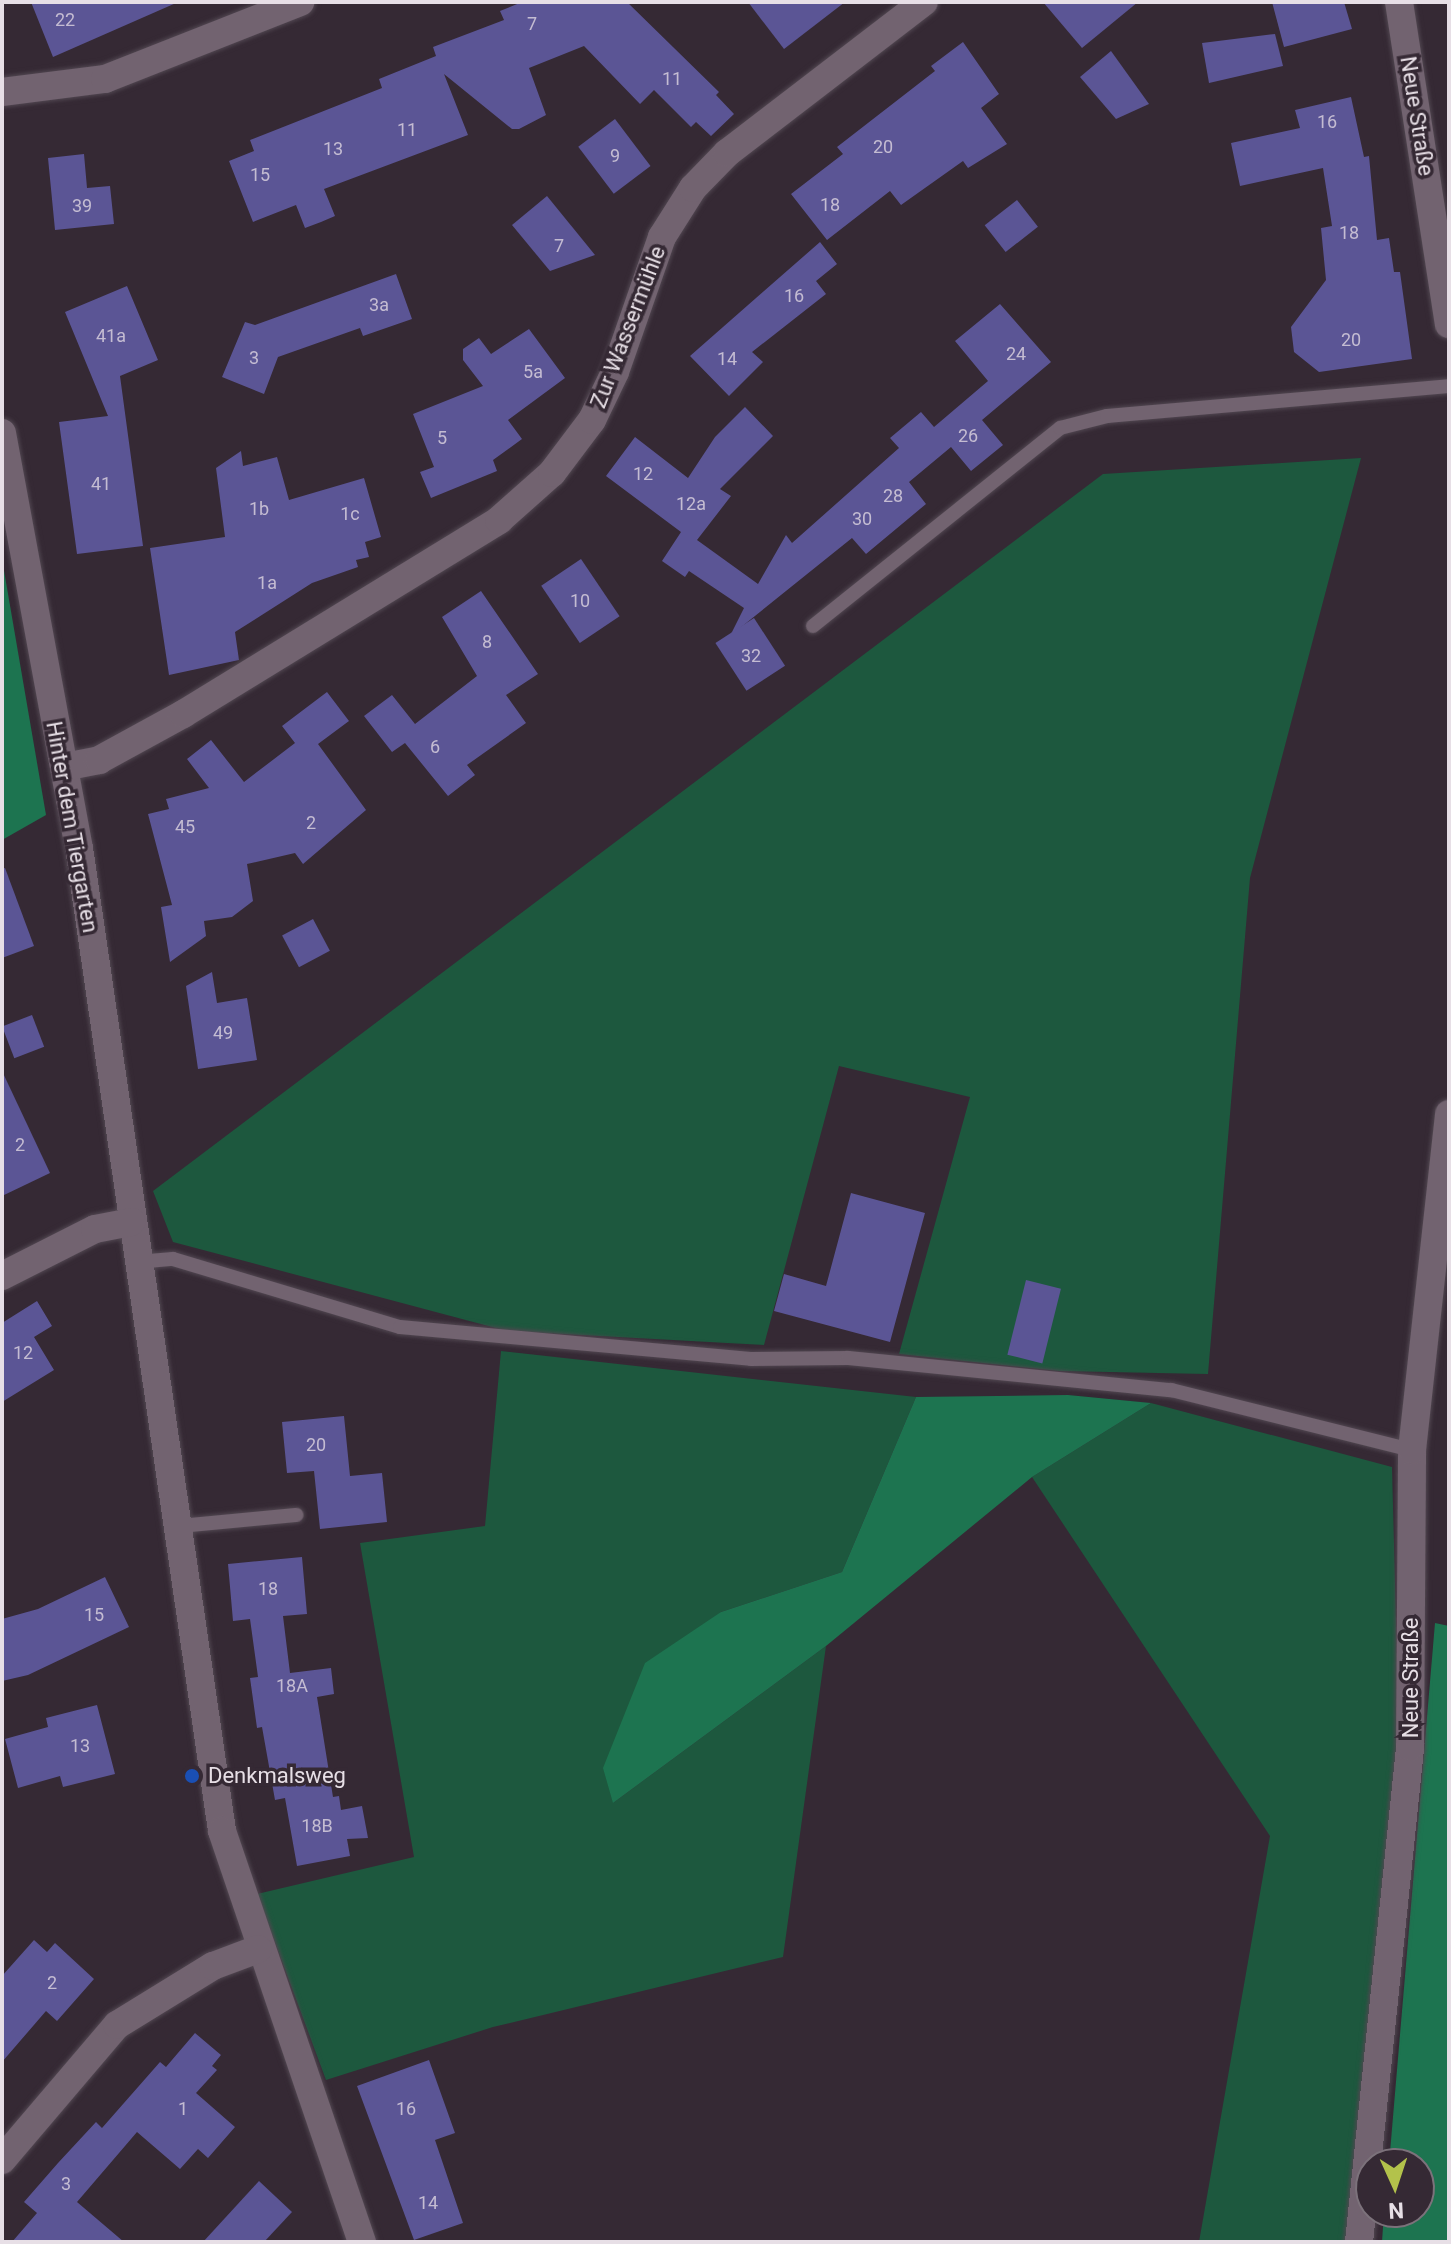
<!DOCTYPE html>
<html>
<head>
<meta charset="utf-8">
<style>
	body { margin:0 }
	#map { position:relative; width:1451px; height:2244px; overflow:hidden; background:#352934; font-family:Roboto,sans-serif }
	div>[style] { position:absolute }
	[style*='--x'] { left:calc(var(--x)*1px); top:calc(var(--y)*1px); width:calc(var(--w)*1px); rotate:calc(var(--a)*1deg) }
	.green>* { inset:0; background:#1d583e }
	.forest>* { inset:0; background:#1d7450 }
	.building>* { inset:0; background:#5b5595; transform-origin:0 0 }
	.roads { filter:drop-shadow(0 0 2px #514751) drop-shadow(0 0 2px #514751) }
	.lane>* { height:14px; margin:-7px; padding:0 7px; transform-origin:7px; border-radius:7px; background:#726370 }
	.street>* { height:28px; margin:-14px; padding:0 14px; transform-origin:14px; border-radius:14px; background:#726370 }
	.dots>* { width:22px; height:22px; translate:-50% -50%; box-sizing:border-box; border:4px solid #352934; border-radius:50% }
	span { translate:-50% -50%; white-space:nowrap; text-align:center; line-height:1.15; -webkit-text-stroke:7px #352934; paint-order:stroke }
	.number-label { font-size:18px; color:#c4bcd2 }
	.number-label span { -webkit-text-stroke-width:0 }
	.street-label { font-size:22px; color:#e7dfe6 }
	.poi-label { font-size:22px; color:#e7dfe6 }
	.left { translate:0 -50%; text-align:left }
	.frame { position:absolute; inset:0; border:4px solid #e7dfe6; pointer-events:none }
	.north { position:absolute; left:1355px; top:2148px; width:80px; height:80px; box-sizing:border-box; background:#352934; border:2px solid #7c727b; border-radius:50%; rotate:177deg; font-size:22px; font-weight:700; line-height:32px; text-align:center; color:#e7dfe6 }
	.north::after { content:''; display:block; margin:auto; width:28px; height:36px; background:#b3c24b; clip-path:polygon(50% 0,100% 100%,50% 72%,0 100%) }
</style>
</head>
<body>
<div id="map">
	<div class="green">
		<i style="clip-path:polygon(1361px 458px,1250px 878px,1208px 1374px,1059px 1371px,899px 1354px,970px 1097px,839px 1066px,764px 1345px,507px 1331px,173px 1242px,153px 1191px,1103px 474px)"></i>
		<i style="clip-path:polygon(501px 1351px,916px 1397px,842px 1572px,721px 1612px,613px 1803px,826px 1646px,783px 1957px,493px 2027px,326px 2080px,257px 1894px,414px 1857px,360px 1543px,485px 1526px)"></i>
		<i style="clip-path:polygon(1151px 1403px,1392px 1467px,1399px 1737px,1347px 2242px,1199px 2242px,1270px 1836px,1032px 1477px)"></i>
	</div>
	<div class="forest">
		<i style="clip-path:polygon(2px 559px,46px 815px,2px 840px)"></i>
		<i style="clip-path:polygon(1068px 1395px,1151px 1403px,1032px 1477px,826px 1646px,613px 1803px,603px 1768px,645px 1663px,721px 1612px,842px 1572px,916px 1397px)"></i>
		<i style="clip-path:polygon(1435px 1623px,1449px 1626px,1449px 2242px,1382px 2242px,1384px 2212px,1419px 2212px,1419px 2164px,1389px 2164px)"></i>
	</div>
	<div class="building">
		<i style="clip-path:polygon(31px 2px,176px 2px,176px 3px,53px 57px)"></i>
		<i style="clip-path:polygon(522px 2px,627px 2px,719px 92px,716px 95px,734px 114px,711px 136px,696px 122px,691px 127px,654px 90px,640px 104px,584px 46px,529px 68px,546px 115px,519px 129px,512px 129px,444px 74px,468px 135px,324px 189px,335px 216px,321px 222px,305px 228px,296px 205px,253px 222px,229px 161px,254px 151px,250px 140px,382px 88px,379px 79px,436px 56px,433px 47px,504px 20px,500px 11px)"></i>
		<i style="clip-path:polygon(748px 2px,845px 2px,784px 49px)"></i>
		<i style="clip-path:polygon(1043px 2px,1138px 2px,1082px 48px)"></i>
		<i style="clip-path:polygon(1272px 2px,1344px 2px,1352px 29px,1284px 47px)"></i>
		<i style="clip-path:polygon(1275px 34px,1283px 66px,1209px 83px,1202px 43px)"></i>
		<i style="clip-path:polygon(963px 42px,999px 94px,981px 108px,1007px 144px,968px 168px,963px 161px,901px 205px,890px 191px,827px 240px,791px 194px,843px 154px,837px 147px,935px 71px,931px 66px)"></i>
		<i style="clip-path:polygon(1111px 51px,1149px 104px,1116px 119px,1080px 77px)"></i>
		<i style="clip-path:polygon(1351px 97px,1364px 157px,1369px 156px,1377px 240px,1389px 238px,1394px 272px,1400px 272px,1412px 359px,1319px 372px,1294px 352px,1291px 327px,1326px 280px,1321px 228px,1332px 226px,1323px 168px,1240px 186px,1231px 143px,1300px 128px,1295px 110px)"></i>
		<i style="left:615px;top:119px;width:59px;height:46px;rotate:53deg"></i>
		<i style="clip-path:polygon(84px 154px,87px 188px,110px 186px,114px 224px,55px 230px,48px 158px)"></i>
		<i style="clip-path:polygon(547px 196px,595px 255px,550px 271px,512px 225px)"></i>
		<i style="left:1017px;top:200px;width:34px;height:41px;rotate:52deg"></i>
		<i style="clip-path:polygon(820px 242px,837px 264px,816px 281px,826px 294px,752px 352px,763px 362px,729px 396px,690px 356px)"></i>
		<i style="clip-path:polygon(396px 274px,412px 319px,363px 336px,360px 328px,278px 357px,264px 394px,222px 377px,245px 322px,255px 325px)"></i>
		<i style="clip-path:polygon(127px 286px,158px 360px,120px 376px,143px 546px,77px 554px,59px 422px,108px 416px,65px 312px)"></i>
		<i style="clip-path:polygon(1000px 304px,1051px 362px,982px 420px,1003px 445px,971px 471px,951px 447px,909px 482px,926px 504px,866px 554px,852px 538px,730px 636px,744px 608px,689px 571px,685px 577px,662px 561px,681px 532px,606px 476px,635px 437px,688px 478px,715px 437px,745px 407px,773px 436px,720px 489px,731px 496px,697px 540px,758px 584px,786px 535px,792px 543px,899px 448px,890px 438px,921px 412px,934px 427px,988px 381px,955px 341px)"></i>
		<i style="clip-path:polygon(529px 329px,565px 378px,508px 420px,522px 439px,493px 460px,497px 471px,431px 498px,420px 472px,434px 467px,413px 414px,483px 386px,463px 360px,463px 349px,479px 338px,491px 354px)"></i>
		<i style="clip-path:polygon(241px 451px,243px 466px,277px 457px,289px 500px,364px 478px,381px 537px,365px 542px,369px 557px,356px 560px,358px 567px,312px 583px,235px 632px,239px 660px,169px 675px,150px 548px,225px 537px,216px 468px)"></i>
		<i style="left:581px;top:559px;width:69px;height:48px;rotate:56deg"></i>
		<i style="clip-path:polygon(481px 591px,538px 674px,506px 695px,526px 723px,467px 765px,475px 775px,448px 796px,405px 743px,392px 752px,364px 716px,392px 695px,415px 724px,477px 676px,442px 617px)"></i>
		<i style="left:754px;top:618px;width:57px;height:46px;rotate:57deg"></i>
		<i style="clip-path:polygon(327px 692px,349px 721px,318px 744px,366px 810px,303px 864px,295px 853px,247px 864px,253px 901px,232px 917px,204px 921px,206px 936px,170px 962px,161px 907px,172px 905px,148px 814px,169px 809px,166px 799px,209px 788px,187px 759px,211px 740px,244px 782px,295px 743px,282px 726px)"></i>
		<i style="clip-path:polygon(5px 868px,34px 946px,2px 958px,2px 869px)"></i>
		<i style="left:313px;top:919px;width:36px;height:35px;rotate:62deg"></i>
		<i style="clip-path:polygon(212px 972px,217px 1003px,247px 998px,257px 1060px,198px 1069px,186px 986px)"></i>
		<i style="left:32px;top:1015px;width:34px;height:32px;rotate:69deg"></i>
		<i style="clip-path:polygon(2px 1071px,50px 1173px,2px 1196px)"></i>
		<i style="clip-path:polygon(851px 1193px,925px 1213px,890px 1342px,774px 1311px,784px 1274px,826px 1286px)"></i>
		<i style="left:1026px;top:1280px;width:36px;height:77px;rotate:14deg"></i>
		<i style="clip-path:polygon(37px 1301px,52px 1326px,34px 1337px,54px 1370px,2px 1402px,2px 1323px)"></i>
		<i style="clip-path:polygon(344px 1416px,350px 1476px,382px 1473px,387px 1522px,320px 1529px,314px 1471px,287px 1473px,282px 1422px)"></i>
		<i style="clip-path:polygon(302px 1557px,307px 1614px,283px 1616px,290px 1673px,331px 1668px,334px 1694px,317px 1697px,333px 1797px,339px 1796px,341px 1810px,362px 1806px,368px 1838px,347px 1839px,350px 1856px,297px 1866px,285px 1798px,275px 1800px,262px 1727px,257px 1728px,250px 1678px,258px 1677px,250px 1619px,233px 1621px,228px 1564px)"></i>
		<i style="clip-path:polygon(105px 1577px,129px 1627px,28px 1675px,2px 1681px,2px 1619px,38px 1609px)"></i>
		<i style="clip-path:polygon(97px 1705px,115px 1774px,63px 1787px,60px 1776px,18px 1788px,5px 1739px,48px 1727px,46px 1718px)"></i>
		<i style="clip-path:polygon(34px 1940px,47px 1952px,55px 1943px,94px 1979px,57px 2021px,46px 2011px,2px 2062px,2px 1976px)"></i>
		<i style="clip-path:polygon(195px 2033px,221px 2055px,212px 2066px,217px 2070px,196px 2093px,235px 2127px,208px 2158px,198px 2149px,180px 2169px,137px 2132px,77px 2202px,124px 2242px,12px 2242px,37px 2213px,24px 2202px,58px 2163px,96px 2122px,102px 2128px,160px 2062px,166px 2067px)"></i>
		<i style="clip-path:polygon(429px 2060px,455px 2133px,435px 2140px,463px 2223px,414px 2240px,357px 2086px)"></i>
		<i style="clip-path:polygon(259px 2181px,292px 2212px,264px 2242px,203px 2242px)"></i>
	</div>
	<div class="roads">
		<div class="lane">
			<i style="--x:813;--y:626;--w:317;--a:-38.7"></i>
			<i style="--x:1060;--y:428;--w:49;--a:-14.3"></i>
			<i style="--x:1107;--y:416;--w:343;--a:-5"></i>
			<i style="--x:137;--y:1262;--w:36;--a:-5"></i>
			<i style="--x:173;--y:1259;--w:237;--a:16.7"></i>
			<i style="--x:400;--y:1327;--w:352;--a:5.2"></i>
			<i style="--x:751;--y:1359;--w:97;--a:-0.6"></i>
			<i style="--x:848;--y:1358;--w:325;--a:5.7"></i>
			<i style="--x:1171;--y:1390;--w:248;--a:14"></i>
			<i style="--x:179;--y:1526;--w:118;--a:-5.4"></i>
		</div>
		<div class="street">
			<i style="--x:1399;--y:2;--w:326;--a:81.2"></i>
			<i style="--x:2;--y:92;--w:104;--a:-7.2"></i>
			<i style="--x:105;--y:79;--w:210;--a:-21.5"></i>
			<i style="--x:2;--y:433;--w:422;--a:79.5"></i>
			<i style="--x:79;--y:848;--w:993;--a:81.72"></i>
			<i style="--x:222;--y:1831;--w:434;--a:71.2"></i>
			<i style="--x:64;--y:767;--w:36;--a:-11"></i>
			<i style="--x:99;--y:760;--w:96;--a:-28.7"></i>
			<i style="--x:183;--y:714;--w:371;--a:-31.5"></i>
			<i style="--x:499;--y:520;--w:71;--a:-41.6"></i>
			<i style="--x:552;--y:473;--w:66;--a:-53"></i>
			<i style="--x:592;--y:420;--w:53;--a:-64.4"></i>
			<i style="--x:615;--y:372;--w:143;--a:-70.8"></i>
			<i style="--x:662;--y:237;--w:58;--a:-57.7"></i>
			<i style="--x:693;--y:188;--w:49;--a:-45.8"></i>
			<i style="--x:727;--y:153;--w:248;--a:-37.5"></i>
			<i style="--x:2;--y:1276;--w:104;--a:-26.8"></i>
			<i style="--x:95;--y:1229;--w:37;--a:-11"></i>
			<i style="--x:2;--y:2160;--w:177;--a:-49.6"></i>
			<i style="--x:117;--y:2025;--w:113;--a:-31.6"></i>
			<i style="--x:213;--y:1966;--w:48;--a:-20.7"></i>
			<i style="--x:1359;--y:2242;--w:498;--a:-84.1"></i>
			<i style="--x:1410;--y:1747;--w:297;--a:-89.6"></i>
			<i style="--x:1412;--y:1450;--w:338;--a:-83.7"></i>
		</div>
	</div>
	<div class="dots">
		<i style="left:192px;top:1776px;background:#1a4fb4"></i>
	</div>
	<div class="number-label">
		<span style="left:65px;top:20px">22</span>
		<span style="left:532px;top:24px">7</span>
		<span style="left:672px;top:79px">11</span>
		<span style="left:1327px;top:122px">16</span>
		<span style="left:407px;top:130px">11</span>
		<span style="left:883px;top:147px">20</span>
		<span style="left:333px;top:149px">13</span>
		<span style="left:615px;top:156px">9</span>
		<span style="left:260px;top:175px">15</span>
		<span style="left:830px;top:205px">18</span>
		<span style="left:82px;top:206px">39</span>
		<span style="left:1349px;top:233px">18</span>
		<span style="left:559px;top:246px">7</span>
		<span style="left:794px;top:296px">16</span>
		<span style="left:379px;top:305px">3a</span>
		<span style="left:111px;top:336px">41a</span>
		<span style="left:1351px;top:340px">20</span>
		<span style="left:1016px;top:354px">24</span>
		<span style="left:254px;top:358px">3</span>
		<span style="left:727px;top:359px">14</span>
		<span style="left:533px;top:372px">5a</span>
		<span style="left:968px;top:436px">26</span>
		<span style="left:442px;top:438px">5</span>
		<span style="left:643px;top:474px">12</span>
		<span style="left:101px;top:484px">41</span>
		<span style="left:893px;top:496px">28</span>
		<span style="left:691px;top:504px">12a</span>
		<span style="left:259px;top:509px">1b</span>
		<span style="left:350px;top:514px">1c</span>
		<span style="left:862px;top:519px">30</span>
		<span style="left:267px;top:583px">1a</span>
		<span style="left:580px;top:601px">10</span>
		<span style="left:487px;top:642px">8</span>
		<span style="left:751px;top:656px">32</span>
		<span style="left:435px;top:747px">6</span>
		<span style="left:311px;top:823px">2</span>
		<span style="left:185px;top:827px">45</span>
		<span style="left:223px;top:1033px">49</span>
		<span style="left:20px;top:1145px">2</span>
		<span style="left:23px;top:1353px">12</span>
		<span style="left:316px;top:1445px">20</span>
		<span style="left:268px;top:1589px">18</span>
		<span style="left:94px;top:1615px">15</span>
		<span style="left:292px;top:1686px">18A</span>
		<span style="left:80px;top:1746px">13</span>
		<span style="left:317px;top:1826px">18B</span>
		<span style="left:52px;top:1983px">2</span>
		<span style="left:183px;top:2109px">1</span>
		<span style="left:406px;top:2109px">16</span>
		<span style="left:66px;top:2184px">3</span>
		<span style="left:428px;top:2203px">14</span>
	</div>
	<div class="street-label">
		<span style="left:1417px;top:116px;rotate:81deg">Neue Straße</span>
		<span style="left:628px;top:327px;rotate:-69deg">Zur Wassermühle</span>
		<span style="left:72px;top:827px;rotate:80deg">Hinter dem Tiergarten</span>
		<span style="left:1411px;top:1678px;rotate:-90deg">Neue Straße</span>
	</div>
	<div class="poi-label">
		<span class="left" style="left:208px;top:1776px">Denkmalsweg</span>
	</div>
	<div class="frame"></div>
	<div class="north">N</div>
</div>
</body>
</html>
